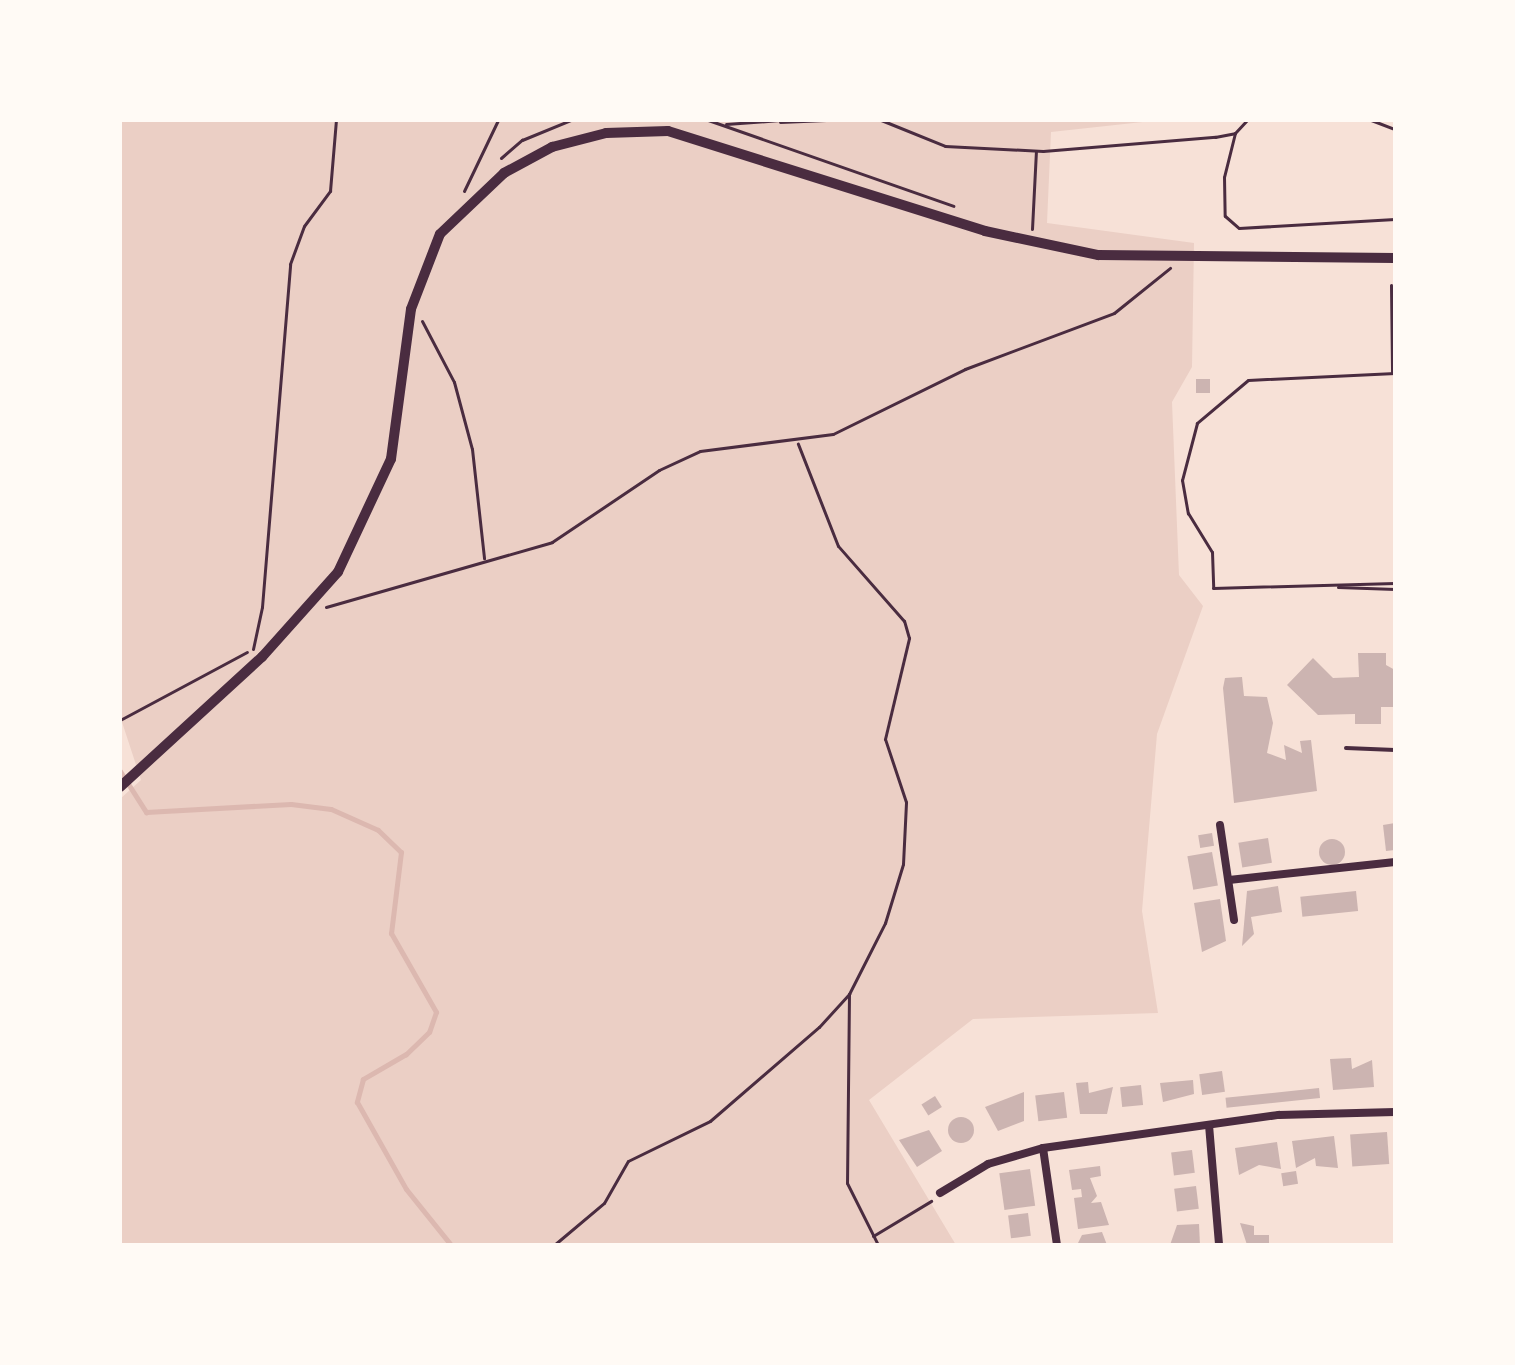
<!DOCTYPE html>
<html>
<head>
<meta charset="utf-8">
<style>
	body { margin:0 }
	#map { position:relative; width:1515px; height:1365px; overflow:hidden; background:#f7e1d7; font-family:"Roboto Serif",serif }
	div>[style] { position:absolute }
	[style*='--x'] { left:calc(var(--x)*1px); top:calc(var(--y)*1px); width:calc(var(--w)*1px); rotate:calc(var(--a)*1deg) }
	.green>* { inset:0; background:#ebcfc5 }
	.stream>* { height:5px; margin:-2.5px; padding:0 2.5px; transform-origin:2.5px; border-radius:2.5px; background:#dcb8b0 }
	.building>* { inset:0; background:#ccb4b1; transform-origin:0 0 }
	.round { border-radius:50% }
	.path>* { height:3px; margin:-1.5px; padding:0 1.5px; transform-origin:1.5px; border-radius:1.5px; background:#4a2c40 }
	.service>* { height:4px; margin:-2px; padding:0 2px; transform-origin:2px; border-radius:2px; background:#4a2c40 }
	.minor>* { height:8px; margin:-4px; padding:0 4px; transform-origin:4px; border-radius:4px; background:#4a2c40 }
	.tertiary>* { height:10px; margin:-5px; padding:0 5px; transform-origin:5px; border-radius:5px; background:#4a2c40 }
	span { translate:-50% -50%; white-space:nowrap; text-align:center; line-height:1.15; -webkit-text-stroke:6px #fffaf5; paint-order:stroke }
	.frame { position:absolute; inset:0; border:122px solid #fffaf5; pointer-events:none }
</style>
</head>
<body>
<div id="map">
	<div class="green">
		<i style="clip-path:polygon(120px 120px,1161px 120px,1051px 132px,1047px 223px,1194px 243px,1192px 367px,1172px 402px,1179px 575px,1203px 606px,1157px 734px,1142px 911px,1158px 1013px,973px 1019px,869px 1100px,956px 1245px,120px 1245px,120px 799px,141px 780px,120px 716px)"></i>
	</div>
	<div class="stream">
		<i style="--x:120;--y:771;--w:49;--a:57.6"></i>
		<i style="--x:146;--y:812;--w:145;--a:-3.2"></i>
		<i style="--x:291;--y:804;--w:40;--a:7.1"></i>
		<i style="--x:331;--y:809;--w:51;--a:24.1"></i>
		<i style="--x:378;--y:830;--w:32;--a:44"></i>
		<i style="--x:401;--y:852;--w:82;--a:97"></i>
		<i style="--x:391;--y:933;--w:91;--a:60.3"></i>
		<i style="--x:436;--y:1012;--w:21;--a:109"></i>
		<i style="--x:429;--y:1032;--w:32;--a:136"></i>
		<i style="--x:406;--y:1054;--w:50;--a:149.8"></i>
		<i style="--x:363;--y:1079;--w:24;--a:105"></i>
		<i style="--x:357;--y:1102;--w:100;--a:60.6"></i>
		<i style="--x:406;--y:1189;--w:72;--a:51.2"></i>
	</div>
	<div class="building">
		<i style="left:1196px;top:379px;width:14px;height:14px"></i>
		<i style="clip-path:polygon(1358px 653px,1386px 653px,1386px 665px,1395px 670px,1395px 707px,1381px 707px,1381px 724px,1355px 724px,1355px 714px,1318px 715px,1287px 685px,1313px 658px,1333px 678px,1359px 677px)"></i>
		<i style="clip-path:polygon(1242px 677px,1244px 696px,1267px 697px,1273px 723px,1267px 753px,1286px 760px,1284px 745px,1302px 753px,1300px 741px,1311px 740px,1317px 791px,1234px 803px,1223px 688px,1225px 678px)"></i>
		<i style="clip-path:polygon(1395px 823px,1395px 850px,1386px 851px,1383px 825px)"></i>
		<i style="left:1212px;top:833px;width:13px;height:14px;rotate:81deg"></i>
		<i style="left:1268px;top:838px;width:25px;height:30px;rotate:81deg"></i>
		<i class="round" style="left:1319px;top:839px;width:26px;height:26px"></i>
		<i style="left:1212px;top:852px;width:34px;height:25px;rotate:80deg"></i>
		<i style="clip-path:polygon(1278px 886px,1282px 912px,1251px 917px,1254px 934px,1242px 946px,1247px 891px)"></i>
		<i style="left:1356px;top:891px;width:20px;height:56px;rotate:84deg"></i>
		<i style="clip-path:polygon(1220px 899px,1226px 941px,1202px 952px,1194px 903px)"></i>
		<i style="clip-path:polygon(1351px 1058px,1352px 1069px,1372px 1060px,1374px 1087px,1333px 1090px,1330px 1059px)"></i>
		<i style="left:1222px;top:1071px;width:21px;height:23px;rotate:82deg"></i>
		<i style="clip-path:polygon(1193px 1080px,1194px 1094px,1163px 1102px,1160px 1083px)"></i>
		<i style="clip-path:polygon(1088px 1082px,1089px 1093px,1113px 1087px,1107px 1114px,1080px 1114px,1076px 1083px)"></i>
		<i style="left:1141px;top:1085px;width:20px;height:21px;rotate:84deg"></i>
		<i style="left:1319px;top:1088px;width:10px;height:94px;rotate:84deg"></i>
		<i style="clip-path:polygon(1024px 1092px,1024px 1121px,998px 1131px,985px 1107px)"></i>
		<i style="left:1064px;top:1092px;width:26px;height:29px;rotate:83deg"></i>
		<i style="left:935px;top:1096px;width:13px;height:16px;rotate:58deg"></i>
		<i class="round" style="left:948px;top:1117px;width:26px;height:26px"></i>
		<i style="clip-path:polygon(929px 1130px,942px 1151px,917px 1167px,899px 1140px)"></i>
		<i style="left:1387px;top:1132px;width:32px;height:37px;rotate:86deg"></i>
		<i style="clip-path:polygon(1334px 1136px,1338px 1168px,1316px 1166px,1315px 1158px,1296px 1168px,1292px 1141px)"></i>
		<i style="clip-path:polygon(1277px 1142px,1281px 1169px,1259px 1165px,1239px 1175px,1235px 1148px)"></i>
		<i style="left:1192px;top:1150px;width:23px;height:21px;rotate:83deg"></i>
		<i style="clip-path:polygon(1100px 1166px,1101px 1176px,1090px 1178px,1097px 1196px,1091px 1203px,1101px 1202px,1109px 1225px,1078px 1229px,1074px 1198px,1082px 1197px,1081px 1189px,1072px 1190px,1069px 1170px)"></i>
		<i style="left:1030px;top:1169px;width:37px;height:31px;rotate:82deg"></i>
		<i style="left:1296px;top:1171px;width:13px;height:15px;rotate:81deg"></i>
		<i style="left:1196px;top:1186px;width:23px;height:22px;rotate:83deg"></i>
		<i style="left:1028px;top:1213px;width:23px;height:20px;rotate:83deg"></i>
		<i style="clip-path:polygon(1240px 1223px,1254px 1226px,1254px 1235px,1269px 1235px,1269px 1245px,1247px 1245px)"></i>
		<i style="clip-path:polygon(1199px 1224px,1200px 1245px,1170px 1245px,1177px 1225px)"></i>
		<i style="clip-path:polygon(1102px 1232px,1107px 1245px,1077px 1245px,1082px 1235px)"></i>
	</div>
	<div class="path">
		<i style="--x:708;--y:120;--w:260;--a:19.3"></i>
		<i style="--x:881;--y:120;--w:69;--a:22.1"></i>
		<i style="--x:945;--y:146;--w:98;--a:2.9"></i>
		<i style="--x:1043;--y:151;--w:173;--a:-4.7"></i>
		<i style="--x:1215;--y:137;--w:20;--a:-11"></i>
		<i style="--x:1235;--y:133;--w:18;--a:-47"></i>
		<i style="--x:1371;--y:120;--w:26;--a:21"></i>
		<i style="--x:780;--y:122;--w:46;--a:-2.5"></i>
		<i style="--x:726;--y:124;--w:54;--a:-4.2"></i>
		<i style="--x:1235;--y:133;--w:45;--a:104"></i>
		<i style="--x:1224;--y:177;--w:39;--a:89"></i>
		<i style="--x:1225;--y:216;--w:18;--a:41"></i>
		<i style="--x:1239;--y:228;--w:156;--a:-3.3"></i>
		<i style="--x:501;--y:158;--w:28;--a:-41"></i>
		<i style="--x:522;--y:140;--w:53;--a:-22.2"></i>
		<i style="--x:464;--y:191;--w:79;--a:-64.4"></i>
		<i style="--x:1032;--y:229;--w:78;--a:-87.1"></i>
		<i style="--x:1391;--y:285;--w:88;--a:89.3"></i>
		<i style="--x:422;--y:321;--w:69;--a:62.3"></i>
		<i style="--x:454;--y:382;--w:69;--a:75"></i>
		<i style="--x:472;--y:449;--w:110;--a:83.7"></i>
		<i style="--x:1395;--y:373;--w:147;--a:177.3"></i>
		<i style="--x:1248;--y:380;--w:67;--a:139.9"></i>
		<i style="--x:1197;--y:423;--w:59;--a:104.7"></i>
		<i style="--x:1182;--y:480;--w:34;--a:80"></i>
		<i style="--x:1188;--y:513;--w:46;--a:58.4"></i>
		<i style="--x:1212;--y:552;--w:36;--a:88"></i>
		<i style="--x:1213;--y:588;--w:182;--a:-1.6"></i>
		<i style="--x:1338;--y:587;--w:57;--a:2"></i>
		<i style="--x:326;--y:607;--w:235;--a:-16"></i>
		<i style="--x:552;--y:542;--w:129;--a:-33.9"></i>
		<i style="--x:659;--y:470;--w:45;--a:-24.9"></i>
		<i style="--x:700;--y:451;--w:134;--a:-7.3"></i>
		<i style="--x:833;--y:434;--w:147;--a:-26.2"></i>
		<i style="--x:965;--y:369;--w:159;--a:-20.6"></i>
		<i style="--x:1114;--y:313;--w:72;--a:-38.8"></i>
		<i style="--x:253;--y:649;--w:43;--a:-77.9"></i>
		<i style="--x:262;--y:607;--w:344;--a:-85.3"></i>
		<i style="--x:290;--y:264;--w:40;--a:-69.8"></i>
		<i style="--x:304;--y:226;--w:44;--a:-53.4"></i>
		<i style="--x:330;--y:191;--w:71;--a:-85.2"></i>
		<i style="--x:120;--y:720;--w:144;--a:-28.2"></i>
		<i style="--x:849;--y:994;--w:189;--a:90.6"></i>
		<i style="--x:847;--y:1183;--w:69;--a:63.4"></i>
		<i style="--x:873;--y:1236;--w:68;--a:-31.1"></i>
		<i style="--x:554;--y:1245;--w:65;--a:-40"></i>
		<i style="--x:604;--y:1203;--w:48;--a:-60.3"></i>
		<i style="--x:628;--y:1161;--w:91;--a:-26"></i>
		<i style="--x:710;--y:1121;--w:144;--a:-40.8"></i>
		<i style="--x:819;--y:1027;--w:45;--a:-47.7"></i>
		<i style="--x:849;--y:994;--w:80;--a:-63.1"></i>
		<i style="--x:885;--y:923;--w:62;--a:-73"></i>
		<i style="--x:903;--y:864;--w:62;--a:-87.2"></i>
		<i style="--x:906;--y:802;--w:66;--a:-108.4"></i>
		<i style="--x:885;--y:739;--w:104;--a:-76.6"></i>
		<i style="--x:909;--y:638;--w:18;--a:-106"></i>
		<i style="--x:904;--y:621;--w:100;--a:-131.3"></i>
		<i style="--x:838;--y:546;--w:110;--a:-111.4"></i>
	</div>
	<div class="service">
		<i style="--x:1346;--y:748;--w:49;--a:2.3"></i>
	</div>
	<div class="minor">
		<i style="--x:1220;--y:825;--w:96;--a:81.6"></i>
		<i style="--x:1229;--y:880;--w:167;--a:-6.2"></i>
		<i style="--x:1209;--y:1125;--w:120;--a:85.2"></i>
		<i style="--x:1043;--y:1148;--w:98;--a:81.8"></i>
		<i style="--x:940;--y:1193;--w:56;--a:-31.1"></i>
		<i style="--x:988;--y:1164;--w:57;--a:-16.2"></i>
		<i style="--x:1043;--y:1148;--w:238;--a:-8"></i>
		<i style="--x:1279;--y:1115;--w:116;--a:-1.5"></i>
	</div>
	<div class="tertiary">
		<i style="--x:120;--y:787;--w:193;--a:-42.5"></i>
		<i style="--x:262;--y:657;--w:114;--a:-48.2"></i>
		<i style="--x:338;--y:572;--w:125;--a:-64.9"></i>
		<i style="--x:391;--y:459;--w:151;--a:-82.4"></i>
		<i style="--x:411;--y:309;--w:80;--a:-68.9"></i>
		<i style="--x:440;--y:234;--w:88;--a:-43.6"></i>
		<i style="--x:504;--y:173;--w:55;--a:-28.4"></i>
		<i style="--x:552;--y:147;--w:56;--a:-14.5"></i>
		<i style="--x:606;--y:133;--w:62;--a:-1.8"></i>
		<i style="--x:668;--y:131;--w:332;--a:17.5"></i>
		<i style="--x:985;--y:231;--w:116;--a:12"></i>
		<i style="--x:1098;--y:255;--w:297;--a:0.6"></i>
	</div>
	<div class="frame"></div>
</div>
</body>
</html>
